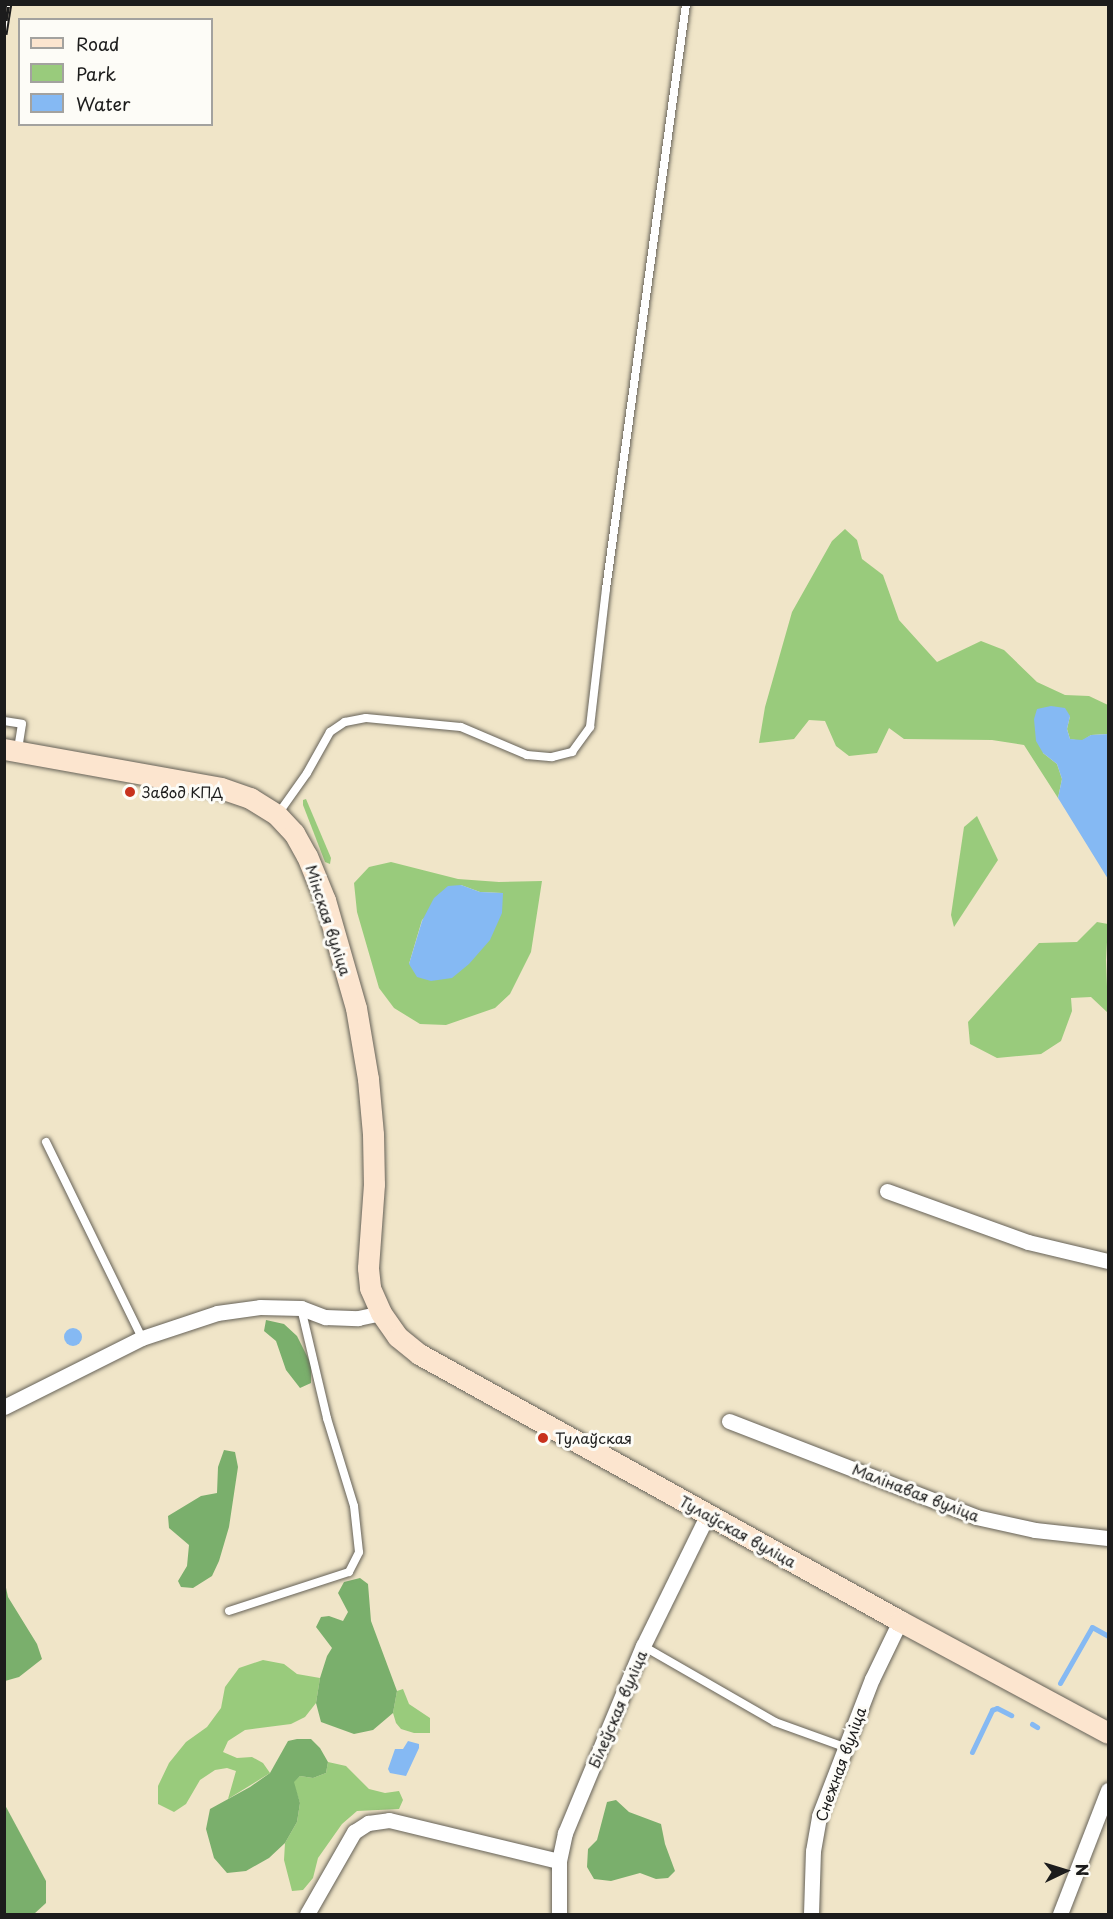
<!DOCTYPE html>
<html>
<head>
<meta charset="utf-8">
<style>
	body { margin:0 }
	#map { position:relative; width:1113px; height:1919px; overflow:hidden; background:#f0e5c8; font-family:"Playpen Sans",sans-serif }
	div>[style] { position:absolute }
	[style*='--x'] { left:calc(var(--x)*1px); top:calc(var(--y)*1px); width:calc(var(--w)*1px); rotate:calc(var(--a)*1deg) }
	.green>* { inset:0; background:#99cb7c }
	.forest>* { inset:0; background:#7aaf6c }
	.water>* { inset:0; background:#85b9f3 }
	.round { border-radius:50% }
	.stream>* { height:5px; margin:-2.5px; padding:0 2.5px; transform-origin:2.5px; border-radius:2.5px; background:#85b9f3 }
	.roads { filter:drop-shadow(0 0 2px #666258) drop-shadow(0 0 2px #666258) }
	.lane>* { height:8px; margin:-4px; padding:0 4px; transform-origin:4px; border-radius:4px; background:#fff }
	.street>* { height:15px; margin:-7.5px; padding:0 7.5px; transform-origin:7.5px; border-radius:7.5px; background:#fff }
	.secondary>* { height:21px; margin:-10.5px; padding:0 10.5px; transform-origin:10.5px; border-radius:10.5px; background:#fce5cf }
	.rail>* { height:7px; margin-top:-3.5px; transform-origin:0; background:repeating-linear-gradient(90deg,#fdfcf7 0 14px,#1c1c1c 0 28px); box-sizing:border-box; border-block:2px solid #1c1c1c }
	.dots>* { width:16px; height:16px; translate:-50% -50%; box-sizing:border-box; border:3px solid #fdfcf7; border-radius:50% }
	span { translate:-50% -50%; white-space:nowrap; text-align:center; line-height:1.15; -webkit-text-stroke:6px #fdfcf7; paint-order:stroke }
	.poi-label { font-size:15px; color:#1c1c1c }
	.left { translate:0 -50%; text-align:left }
	.street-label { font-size:15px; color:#1c1c1c }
	.frame { position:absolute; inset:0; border:6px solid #1c1c1c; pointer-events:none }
	.legend { position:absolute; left:18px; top:18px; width:195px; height:108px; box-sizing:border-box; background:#fdfcf7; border:2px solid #a3a29f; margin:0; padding:8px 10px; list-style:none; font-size:18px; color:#1c1c1c }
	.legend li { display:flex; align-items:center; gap:12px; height:30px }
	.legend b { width:30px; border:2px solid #a3a29f }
	.north { position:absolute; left:1035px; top:1841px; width:60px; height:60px; -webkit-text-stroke:4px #fdfcf7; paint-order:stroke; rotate:86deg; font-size:16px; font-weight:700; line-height:24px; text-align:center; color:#1c1c1c }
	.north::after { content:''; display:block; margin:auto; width:21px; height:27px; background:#1c1c1c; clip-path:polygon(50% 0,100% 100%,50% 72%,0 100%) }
</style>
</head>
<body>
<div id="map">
	<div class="green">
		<i style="clip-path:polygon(845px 529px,857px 540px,862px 559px,883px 575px,899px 620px,937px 662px,981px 641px,1004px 650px,1037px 682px,1065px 695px,1089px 696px,1108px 705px,1108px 734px,1091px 735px,1082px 741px,1070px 739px,1067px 729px,1070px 716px,1043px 753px,1057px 764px,1062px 779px,1058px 798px,1024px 745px,992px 740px,904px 739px,889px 728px,877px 753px,849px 756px,836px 746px,825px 721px,809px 720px,794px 739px,759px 743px,765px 707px,792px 612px,832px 541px)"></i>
		<i style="clip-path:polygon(306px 799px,331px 858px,330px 864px,325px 862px,303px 805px,303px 800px)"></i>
		<i style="clip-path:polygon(977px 816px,998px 860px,954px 927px,951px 915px,964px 827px)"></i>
		<i style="clip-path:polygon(evenodd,391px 862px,458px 879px,499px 882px,542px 881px,531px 952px,510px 994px,495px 1008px,446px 1025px,420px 1024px,394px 1008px,379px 988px,357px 912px,354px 883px,369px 867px,391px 862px,461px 885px,480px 892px,502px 893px,409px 964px,422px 920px,461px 885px)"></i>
		<i style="clip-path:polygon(1097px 922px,1108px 924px,1106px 960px,1108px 1013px,1091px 997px,1071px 998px,1072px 1011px,1061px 1041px,1041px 1054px,997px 1058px,970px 1044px,968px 1022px,1039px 943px,1077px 942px)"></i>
		<i style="clip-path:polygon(263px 1660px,284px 1664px,297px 1674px,320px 1678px,316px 1703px,305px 1717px,291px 1724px,245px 1730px,228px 1741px,223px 1752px,237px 1758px,252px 1757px,263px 1763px,270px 1773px,228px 1799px,236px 1771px,227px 1768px,215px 1770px,200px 1780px,186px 1804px,174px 1812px,158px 1804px,158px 1786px,169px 1763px,186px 1742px,207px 1727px,221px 1708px,225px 1687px,239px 1668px)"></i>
		<i style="clip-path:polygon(403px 1689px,409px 1704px,430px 1718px,430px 1733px,414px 1733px,401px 1729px,396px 1723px,393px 1713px,397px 1691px)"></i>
		<i style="clip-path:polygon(328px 1762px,346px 1766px,369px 1789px,385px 1793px,399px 1791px,403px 1800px,399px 1809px,357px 1811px,342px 1824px,318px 1858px,313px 1878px,303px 1890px,292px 1891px,284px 1860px,285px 1843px,297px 1822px,300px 1803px,293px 1782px,300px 1776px,313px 1778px,326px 1773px)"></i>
	</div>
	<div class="forest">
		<i style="clip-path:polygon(266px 1320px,284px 1324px,297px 1336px,311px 1364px,311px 1383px,300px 1388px,286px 1370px,276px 1341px,264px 1331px)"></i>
		<i style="clip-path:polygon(224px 1450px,235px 1452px,238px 1467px,229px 1527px,219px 1561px,212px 1576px,193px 1588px,181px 1587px,178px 1581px,187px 1566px,189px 1545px,169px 1528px,168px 1516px,201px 1496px,217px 1493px,218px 1467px)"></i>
		<i style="clip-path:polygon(360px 1578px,368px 1584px,371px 1621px,397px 1691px,393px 1713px,373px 1730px,354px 1734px,321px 1722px,316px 1703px,320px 1678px,327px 1656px,332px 1648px,316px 1627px,321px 1617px,329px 1616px,343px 1621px,348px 1612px,338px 1593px,344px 1582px)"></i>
		<i style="clip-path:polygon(5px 1583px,8px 1597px,37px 1644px,42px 1659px,19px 1677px,5px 1681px)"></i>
		<i style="clip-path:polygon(297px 1739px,311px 1739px,320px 1748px,328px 1762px,326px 1773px,313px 1778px,300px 1776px,294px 1782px,300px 1803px,297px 1822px,285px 1843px,269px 1858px,246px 1871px,227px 1873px,214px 1858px,206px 1829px,210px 1809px,250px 1787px,270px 1773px,288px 1741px)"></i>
		<i style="clip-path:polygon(616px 1800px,629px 1812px,661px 1824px,665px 1844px,675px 1871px,668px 1878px,656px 1879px,640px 1873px,611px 1881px,594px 1879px,587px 1867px,588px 1849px,597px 1840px,607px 1802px)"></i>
		<i style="clip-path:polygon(5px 1805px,46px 1881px,46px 1903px,34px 1914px,5px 1914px)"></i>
	</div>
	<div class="water">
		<i style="clip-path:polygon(1051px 706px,1065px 708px,1070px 716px,1067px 729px,1070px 739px,1082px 740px,1091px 735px,1108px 734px,1108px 879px,1058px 798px,1062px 779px,1057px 764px,1043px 753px,1036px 741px,1034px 719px,1037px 709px)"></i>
		<i style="clip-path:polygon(461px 885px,480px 892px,503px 893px,502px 913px,490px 940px,469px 964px,452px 978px,431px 981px,417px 977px,409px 964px,422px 921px,434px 898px,448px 886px)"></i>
		<i class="round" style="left:64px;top:1328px;width:18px;height:18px"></i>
		<i style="clip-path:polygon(408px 1741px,419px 1744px,419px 1748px,406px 1776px,390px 1773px,388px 1769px,395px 1749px,403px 1749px)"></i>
	</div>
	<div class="stream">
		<i style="--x:1060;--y:1683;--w:64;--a:-60.3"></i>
		<i style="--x:1092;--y:1627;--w:18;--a:29"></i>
		<i style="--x:1032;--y:1724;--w:6;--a:31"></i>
		<i style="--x:972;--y:1752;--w:47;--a:-64.5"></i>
		<i style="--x:992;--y:1710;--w:5;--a:-22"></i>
		<i style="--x:997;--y:1708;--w:16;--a:27"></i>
	</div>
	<div class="roads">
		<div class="lane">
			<i style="--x:4;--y:721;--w:18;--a:9"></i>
			<i style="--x:22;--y:724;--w:25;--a:99"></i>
			<i style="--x:278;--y:814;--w:50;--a:-54.7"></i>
			<i style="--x:307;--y:773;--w:47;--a:-60.7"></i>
			<i style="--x:330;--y:732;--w:18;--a:-34"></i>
			<i style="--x:345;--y:722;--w:21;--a:-11"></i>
			<i style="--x:366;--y:718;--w:95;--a:5.4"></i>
			<i style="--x:461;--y:727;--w:72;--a:23"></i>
			<i style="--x:527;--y:755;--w:25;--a:5"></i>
			<i style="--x:552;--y:757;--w:21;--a:-14"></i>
			<i style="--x:572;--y:752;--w:31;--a:-54"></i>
			<i style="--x:590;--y:727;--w:139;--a:-83.4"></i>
			<i style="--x:606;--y:589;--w:590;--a:-82.21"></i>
			<i style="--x:46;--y:1142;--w:218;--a:63.9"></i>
			<i style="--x:229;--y:1611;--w:126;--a:-18"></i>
			<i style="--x:349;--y:1572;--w:22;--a:-63"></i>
			<i style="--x:359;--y:1552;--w:46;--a:-96.2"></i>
			<i style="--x:354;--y:1506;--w:92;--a:-107.1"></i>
			<i style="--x:327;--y:1418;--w:113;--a:-103.3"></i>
			<i style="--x:643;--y:1646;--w:152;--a:29.9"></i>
			<i style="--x:775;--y:1722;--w:73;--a:19.9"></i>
		</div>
		<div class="street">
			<i style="--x:887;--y:1191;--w:150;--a:19.9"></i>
			<i style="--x:1028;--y:1242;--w:82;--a:13.4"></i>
			<i style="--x:4;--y:1407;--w:154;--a:-26.6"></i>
			<i style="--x:142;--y:1338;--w:79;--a:-18.4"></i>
			<i style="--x:217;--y:1313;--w:43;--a:-7.9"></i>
			<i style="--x:260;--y:1307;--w:41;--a:1.4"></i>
			<i style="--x:301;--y:1308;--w:26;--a:21"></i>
			<i style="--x:325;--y:1317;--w:33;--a:2"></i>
			<i style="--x:358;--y:1318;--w:24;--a:-12"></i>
			<i style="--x:729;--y:1421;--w:265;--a:21.2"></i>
			<i style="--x:976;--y:1517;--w:60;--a:12.4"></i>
			<i style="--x:1035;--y:1530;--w:73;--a:6.3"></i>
			<i style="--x:307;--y:1914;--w:95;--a:-60.2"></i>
			<i style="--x:354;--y:1832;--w:17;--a:-33"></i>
			<i style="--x:368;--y:1823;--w:21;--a:-8"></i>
			<i style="--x:389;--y:1820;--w:175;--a:13.6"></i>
			<i style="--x:559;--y:1914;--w:53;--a:-90"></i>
			<i style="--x:559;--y:1861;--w:29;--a:-78"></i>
			<i style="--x:565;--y:1833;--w:203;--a:-67.4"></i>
			<i style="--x:643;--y:1646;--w:147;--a:-63.8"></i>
			<i style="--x:811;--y:1914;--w:63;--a:-88.2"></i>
			<i style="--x:813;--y:1851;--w:36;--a:-80"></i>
			<i style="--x:819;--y:1816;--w:147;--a:-68.9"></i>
			<i style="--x:872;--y:1679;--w:64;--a:-64.2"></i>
			<i style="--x:1060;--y:1914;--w:133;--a:-68.8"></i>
		</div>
		<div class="secondary">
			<i style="--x:4;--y:749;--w:220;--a:10.2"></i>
			<i style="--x:221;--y:788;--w:31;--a:19"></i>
			<i style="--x:250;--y:798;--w:32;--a:32"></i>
			<i style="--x:277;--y:815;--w:25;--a:47"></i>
			<i style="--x:294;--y:833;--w:26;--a:61"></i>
			<i style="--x:307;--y:856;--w:48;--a:67.8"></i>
			<i style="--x:325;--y:900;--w:112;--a:74"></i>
			<i style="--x:356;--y:1008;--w:72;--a:80.4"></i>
			<i style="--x:368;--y:1079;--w:55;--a:84.8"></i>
			<i style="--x:373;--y:1134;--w:50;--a:88.9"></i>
			<i style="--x:374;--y:1184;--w:84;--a:94.1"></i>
			<i style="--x:368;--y:1268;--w:20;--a:84"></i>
			<i style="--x:370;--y:1288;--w:27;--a:66"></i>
			<i style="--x:381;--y:1313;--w:29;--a:55"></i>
			<i style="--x:398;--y:1337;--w:27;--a:39"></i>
			<i style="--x:419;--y:1354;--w:550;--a:29.03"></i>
			<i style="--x:900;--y:1621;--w:236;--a:28.3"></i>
		</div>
	</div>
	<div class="rail">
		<i style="--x:4;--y:34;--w:30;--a:-81"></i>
	</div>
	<div class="dots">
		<i style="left:130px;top:792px;background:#c8321e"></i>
		<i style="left:543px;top:1438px;background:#c8321e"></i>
	</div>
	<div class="poi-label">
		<span class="left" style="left:142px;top:792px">Завод КПД</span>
		<span class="left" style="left:555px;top:1438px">Тулаўская</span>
	</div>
	<div class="street-label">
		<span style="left:329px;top:920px;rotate:72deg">Мінская вуліца</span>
		<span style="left:916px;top:1492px;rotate:21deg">Малінавая вуліца</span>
		<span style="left:738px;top:1531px;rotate:29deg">Тулаўская вуліца</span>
		<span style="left:617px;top:1709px;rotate:-67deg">Білеўская вуліца</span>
		<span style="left:840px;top:1764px;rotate:-70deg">Снежная вуліца</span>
	</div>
	<div class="frame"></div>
	<ul class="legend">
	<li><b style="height:8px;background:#fce5cf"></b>Road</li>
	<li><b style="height:16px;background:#99cb7c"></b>Park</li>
	<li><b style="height:16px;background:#85b9f3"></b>Water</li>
	</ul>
	<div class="north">N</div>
</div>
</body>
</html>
